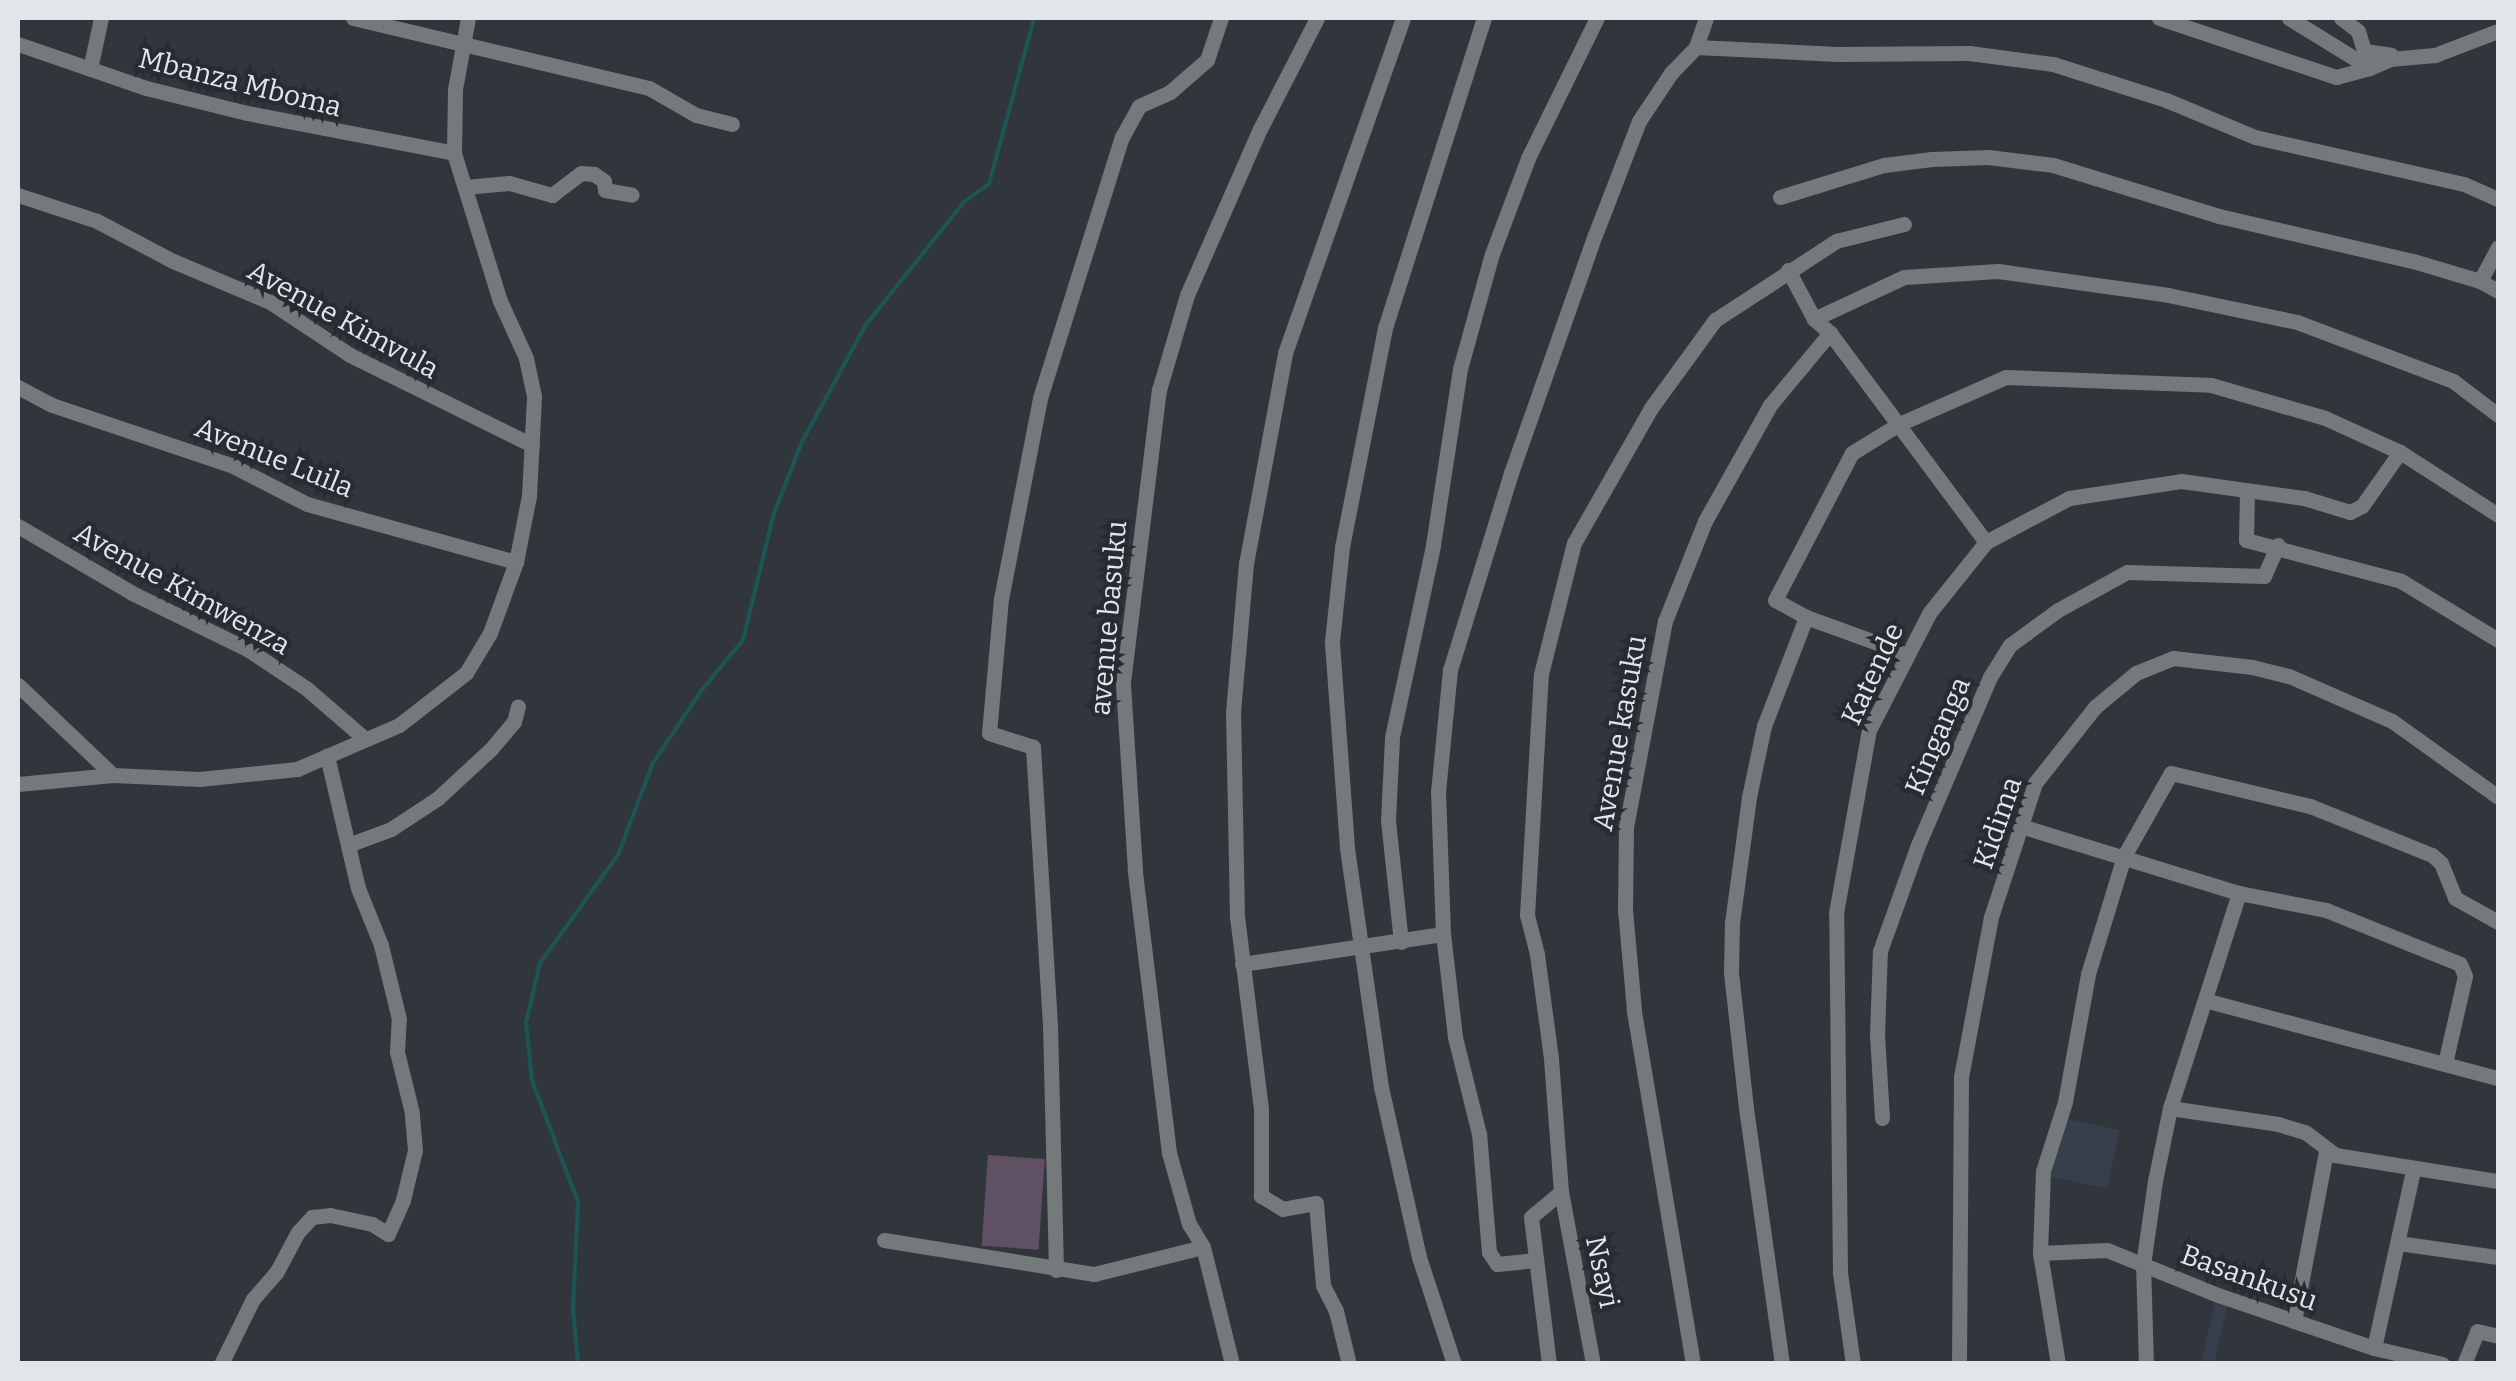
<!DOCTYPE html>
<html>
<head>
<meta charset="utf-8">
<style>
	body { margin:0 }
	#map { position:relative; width:2516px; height:1381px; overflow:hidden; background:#31363d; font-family:Bitter,serif }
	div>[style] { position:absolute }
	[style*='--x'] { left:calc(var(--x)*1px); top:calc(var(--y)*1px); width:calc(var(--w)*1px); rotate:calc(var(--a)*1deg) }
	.built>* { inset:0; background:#363f4b; transform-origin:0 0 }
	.green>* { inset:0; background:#605063; transform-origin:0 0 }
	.stream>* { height:4px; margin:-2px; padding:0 2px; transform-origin:2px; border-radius:2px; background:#1c5654 }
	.street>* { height:15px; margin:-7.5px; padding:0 7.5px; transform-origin:7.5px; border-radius:7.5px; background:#74797b }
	span { translate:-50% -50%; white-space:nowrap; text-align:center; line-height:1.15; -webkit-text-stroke:8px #272c33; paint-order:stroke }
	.street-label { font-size:28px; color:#e2e6ea }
	.frame { position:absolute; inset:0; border:20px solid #e2e6ea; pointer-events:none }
</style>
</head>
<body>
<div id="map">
	<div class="built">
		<i style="left:2063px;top:1118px;width:58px;height:60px;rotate:12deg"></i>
		<i style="left:2215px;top:1302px;width:13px;height:64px;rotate:13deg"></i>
	</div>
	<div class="green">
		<i style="left:988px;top:1155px;width:57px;height:91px;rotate:4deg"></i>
	</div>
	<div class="stream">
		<i style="--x:578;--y:1364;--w:55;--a:-95.2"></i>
		<i style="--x:573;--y:1309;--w:107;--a:-87.3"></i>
		<i style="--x:578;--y:1202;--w:130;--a:-110.7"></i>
		<i style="--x:532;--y:1080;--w:57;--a:-96"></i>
		<i style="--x:526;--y:1023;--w:62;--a:-76.9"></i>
		<i style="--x:540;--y:963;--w:133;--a:-54.2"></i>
		<i style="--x:618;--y:855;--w:98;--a:-69.2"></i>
		<i style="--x:653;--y:763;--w:87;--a:-56.3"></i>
		<i style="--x:701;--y:691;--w:66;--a:-50.5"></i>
		<i style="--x:743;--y:640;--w:131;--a:-76.3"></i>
		<i style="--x:774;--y:513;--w:74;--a:-68.6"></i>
		<i style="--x:801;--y:444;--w:134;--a:-61.5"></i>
		<i style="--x:865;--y:326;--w:159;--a:-51.4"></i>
		<i style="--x:964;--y:202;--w:31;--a:-36"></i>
		<i style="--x:989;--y:184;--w:172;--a:-74.8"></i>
	</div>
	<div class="street">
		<i style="--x:353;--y:18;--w:304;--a:13.3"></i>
		<i style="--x:649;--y:88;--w:54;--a:29.9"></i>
		<i style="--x:696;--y:115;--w:37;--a:14"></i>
		<i style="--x:2159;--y:18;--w:187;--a:18.4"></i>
		<i style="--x:2336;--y:77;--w:35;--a:-15"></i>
		<i style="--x:2289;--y:18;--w:95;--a:31.7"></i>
		<i style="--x:2370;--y:68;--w:22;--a:-24"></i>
		<i style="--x:2390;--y:59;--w:45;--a:-5.1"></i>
		<i style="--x:2435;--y:55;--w:67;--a:-20.9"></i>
		<i style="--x:2341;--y:18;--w:21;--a:37"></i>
		<i style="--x:2358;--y:31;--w:21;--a:73"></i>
		<i style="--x:2364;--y:51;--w:27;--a:8"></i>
		<i style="--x:2391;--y:55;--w:4;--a:104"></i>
		<i style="--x:18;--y:44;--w:135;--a:19"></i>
		<i style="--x:146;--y:88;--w:104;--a:13.9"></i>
		<i style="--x:247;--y:113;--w:211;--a:10.9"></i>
		<i style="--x:1696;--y:47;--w:141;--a:2.8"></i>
		<i style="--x:1837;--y:54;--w:132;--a:-0.4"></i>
		<i style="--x:1969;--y:53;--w:85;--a:7.5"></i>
		<i style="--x:2053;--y:64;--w:119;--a:17.7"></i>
		<i style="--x:2166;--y:100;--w:96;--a:22.6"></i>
		<i style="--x:2255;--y:137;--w:214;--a:12.7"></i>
		<i style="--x:2464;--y:184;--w:37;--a:24"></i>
		<i style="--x:90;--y:69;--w:52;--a:-77.8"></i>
		<i style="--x:465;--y:187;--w:44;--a:-5.2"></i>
		<i style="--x:509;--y:183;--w:45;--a:15.6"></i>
		<i style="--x:552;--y:195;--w:36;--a:-37"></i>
		<i style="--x:581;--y:173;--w:13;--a:4"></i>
		<i style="--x:594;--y:174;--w:12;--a:35"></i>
		<i style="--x:604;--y:181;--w:9;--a:84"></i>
		<i style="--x:605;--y:190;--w:27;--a:10"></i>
		<i style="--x:18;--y:195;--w:83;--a:18.2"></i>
		<i style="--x:97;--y:221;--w:86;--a:27.8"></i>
		<i style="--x:173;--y:261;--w:105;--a:22.9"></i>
		<i style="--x:270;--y:302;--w:96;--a:33.5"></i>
		<i style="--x:350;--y:355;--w:203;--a:26.3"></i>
		<i style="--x:1780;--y:197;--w:109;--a:-17.1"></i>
		<i style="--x:1884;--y:165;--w:48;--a:-7.1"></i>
		<i style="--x:1932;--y:159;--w:56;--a:-2"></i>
		<i style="--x:1988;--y:157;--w:65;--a:7"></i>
		<i style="--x:2053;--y:165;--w:174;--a:17.1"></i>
		<i style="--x:2219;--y:216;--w:199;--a:13.1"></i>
		<i style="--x:2413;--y:261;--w:70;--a:16.6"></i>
		<i style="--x:2480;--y:281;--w:21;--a:29"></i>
		<i style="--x:1788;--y:270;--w:55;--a:62"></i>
		<i style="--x:1814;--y:319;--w:21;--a:41"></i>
		<i style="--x:1830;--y:333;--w:261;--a:53.3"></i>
		<i style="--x:2480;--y:281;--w:38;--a:-62"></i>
		<i style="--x:1814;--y:319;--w:99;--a:-25"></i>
		<i style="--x:1904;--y:277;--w:94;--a:-3.7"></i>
		<i style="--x:1998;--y:271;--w:172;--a:8"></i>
		<i style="--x:2168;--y:295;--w:132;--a:11.8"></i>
		<i style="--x:2297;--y:322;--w:167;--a:20.7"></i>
		<i style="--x:2453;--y:381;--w:56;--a:37.1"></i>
		<i style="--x:18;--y:387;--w:38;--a:28"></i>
		<i style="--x:52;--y:405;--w:191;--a:18.6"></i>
		<i style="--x:233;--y:466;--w:83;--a:27.2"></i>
		<i style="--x:307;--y:504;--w:217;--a:15.5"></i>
		<i style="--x:2247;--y:492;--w:48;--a:91.2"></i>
		<i style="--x:2246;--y:540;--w:160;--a:14.8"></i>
		<i style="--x:2401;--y:581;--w:114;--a:31.3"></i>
		<i style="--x:18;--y:526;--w:132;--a:30.4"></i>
		<i style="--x:132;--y:593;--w:128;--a:26"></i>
		<i style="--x:247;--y:649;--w:71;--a:33.5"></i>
		<i style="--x:306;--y:688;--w:78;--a:40.8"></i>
		<i style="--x:1908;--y:654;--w:109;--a:-160.1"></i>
		<i style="--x:1806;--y:617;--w:35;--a:-151"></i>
		<i style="--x:1775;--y:600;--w:166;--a:-62.4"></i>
		<i style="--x:1852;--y:453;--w:55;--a:-31.7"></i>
		<i style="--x:1899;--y:424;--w:117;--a:-23.7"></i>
		<i style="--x:2006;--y:377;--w:205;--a:2.2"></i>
		<i style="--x:2211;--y:385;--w:119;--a:16.1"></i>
		<i style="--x:2325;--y:418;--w:82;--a:24.4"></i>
		<i style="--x:2400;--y:452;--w:117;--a:32.7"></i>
		<i style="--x:18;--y:685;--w:131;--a:43.5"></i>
		<i style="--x:18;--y:784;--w:95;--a:-5.4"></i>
		<i style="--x:113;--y:775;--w:86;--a:2.7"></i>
		<i style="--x:199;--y:779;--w:99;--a:-5.8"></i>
		<i style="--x:297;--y:769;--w:111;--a:-23.3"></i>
		<i style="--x:399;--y:725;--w:85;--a:-37.8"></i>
		<i style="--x:466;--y:673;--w:47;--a:-59"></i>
		<i style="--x:490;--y:633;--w:76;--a:-69.9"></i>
		<i style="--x:516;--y:562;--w:67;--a:-78.9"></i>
		<i style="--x:529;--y:496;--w:100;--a:-87.1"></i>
		<i style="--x:534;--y:396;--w:39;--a:-102"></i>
		<i style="--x:526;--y:358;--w:63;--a:-114.5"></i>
		<i style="--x:500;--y:301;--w:155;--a:-107.3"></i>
		<i style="--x:454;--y:153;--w:64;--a:-89.1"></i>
		<i style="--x:455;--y:89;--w:72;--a:-79.6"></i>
		<i style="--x:2024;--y:827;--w:225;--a:17.1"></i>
		<i style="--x:2239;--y:893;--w:89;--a:11.1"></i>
		<i style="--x:2326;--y:910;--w:144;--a:21.9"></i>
		<i style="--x:2460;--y:964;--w:13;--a:67"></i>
		<i style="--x:2465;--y:976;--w:89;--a:102.9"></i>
		<i style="--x:348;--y:845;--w:46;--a:-20.4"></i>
		<i style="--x:391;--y:829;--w:56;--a:-33.4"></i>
		<i style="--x:438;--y:798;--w:72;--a:-42.8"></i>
		<i style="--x:491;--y:749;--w:35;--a:-50"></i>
		<i style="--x:514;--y:722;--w:16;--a:-76"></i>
		<i style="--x:1401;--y:942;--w:123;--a:-96.1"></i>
		<i style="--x:1388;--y:820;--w:83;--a:-87.2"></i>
		<i style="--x:1392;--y:737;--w:196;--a:-77.9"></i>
		<i style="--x:1433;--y:545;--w:178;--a:-81.3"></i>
		<i style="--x:1460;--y:369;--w:119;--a:-74.5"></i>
		<i style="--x:1492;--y:254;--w:103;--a:-69.4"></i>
		<i style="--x:1528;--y:158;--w:156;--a:-63.8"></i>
		<i style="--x:1242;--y:964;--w:203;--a:-8.5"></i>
		<i style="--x:2208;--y:1001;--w:300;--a:14.9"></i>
		<i style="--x:2170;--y:1108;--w:109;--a:8.4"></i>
		<i style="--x:2278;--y:1124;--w:28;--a:17"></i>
		<i style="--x:2305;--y:1132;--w:38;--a:37"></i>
		<i style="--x:2335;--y:1155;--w:165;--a:9.1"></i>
		<i style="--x:1882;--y:1118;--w:83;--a:-93.4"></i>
		<i style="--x:1877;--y:1035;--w:84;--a:-88"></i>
		<i style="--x:1880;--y:951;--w:113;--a:-70.3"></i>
		<i style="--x:1918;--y:845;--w:183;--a:-66.8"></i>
		<i style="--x:1990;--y:677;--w:38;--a:-58"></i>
		<i style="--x:2010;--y:645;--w:59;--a:-36.1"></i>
		<i style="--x:2058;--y:610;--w:79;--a:-28.8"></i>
		<i style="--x:2127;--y:572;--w:137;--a:1.7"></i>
		<i style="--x:2264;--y:576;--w:34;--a:-66"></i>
		<i style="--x:884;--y:1240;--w:213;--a:9.2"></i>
		<i style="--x:1094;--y:1274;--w:112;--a:-13.9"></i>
		<i style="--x:2398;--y:1243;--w:101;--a:8"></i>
		<i style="--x:2040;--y:1253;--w:67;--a:-2.6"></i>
		<i style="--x:2107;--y:1250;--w:120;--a:22.1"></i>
		<i style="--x:2218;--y:1295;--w:165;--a:18.8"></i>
		<i style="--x:2374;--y:1348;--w:70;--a:13.2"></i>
		<i style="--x:1536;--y:1260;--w:39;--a:174"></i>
		<i style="--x:1497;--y:1264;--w:14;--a:-124"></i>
		<i style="--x:1489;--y:1252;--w:118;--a:-94.8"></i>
		<i style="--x:1479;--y:1134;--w:100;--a:-103.9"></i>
		<i style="--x:1455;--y:1037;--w:104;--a:-96.6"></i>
		<i style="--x:1443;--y:934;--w:142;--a:-92"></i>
		<i style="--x:1438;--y:792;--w:123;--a:-84.4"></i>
		<i style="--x:1450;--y:670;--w:206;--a:-72.8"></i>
		<i style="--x:1511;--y:473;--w:252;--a:-70.6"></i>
		<i style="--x:1595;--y:235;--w:122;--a:-68.9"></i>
		<i style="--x:1639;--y:121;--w:58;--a:-56.3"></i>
		<i style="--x:1671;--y:73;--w:36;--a:-46"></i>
		<i style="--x:1696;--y:47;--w:31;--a:-71"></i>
		<i style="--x:1056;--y:1270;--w:245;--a:-91.4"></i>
		<i style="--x:1050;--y:1025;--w:279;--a:-93.5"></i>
		<i style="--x:1033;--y:747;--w:46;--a:-162.3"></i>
		<i style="--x:989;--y:733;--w:135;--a:-84.9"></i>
		<i style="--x:1001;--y:599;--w:205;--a:-79"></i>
		<i style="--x:1040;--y:398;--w:274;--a:-72.6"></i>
		<i style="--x:1122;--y:137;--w:35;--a:-61"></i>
		<i style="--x:1139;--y:106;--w:34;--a:-24"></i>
		<i style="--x:1170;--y:92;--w:49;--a:-40.9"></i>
		<i style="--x:1207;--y:60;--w:44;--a:-71.6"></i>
		<i style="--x:2294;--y:1321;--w:172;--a:-79.3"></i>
		<i style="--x:2374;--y:1348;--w:182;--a:-77.6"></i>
		<i style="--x:221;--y:1364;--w:72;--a:-63.8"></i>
		<i style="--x:253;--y:1299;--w:35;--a:-49"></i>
		<i style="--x:276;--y:1273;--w:47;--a:-61.8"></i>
		<i style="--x:298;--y:1232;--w:21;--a:-47"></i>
		<i style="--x:312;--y:1217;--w:18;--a:-6"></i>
		<i style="--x:330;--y:1215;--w:43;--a:12.1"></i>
		<i style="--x:372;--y:1224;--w:19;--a:32"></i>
		<i style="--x:388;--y:1234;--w:37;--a:-66"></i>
		<i style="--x:403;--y:1200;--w:51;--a:-76.5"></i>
		<i style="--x:415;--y:1150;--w:37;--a:-95"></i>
		<i style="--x:412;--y:1113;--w:63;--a:-103.8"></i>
		<i style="--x:397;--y:1052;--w:33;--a:-87"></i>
		<i style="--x:399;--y:1019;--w:76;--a:-103.7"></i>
		<i style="--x:381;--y:945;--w:61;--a:-112"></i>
		<i style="--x:358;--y:888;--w:136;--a:-103.2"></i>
		<i style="--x:1232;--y:1364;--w:121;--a:-103.9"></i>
		<i style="--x:1203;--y:1247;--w:27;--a:-121"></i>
		<i style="--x:1189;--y:1224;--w:74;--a:-105.7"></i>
		<i style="--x:1169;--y:1153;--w:285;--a:-96.9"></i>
		<i style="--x:1135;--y:870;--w:188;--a:-93.7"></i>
		<i style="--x:1123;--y:682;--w:294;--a:-83"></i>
		<i style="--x:1159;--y:390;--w:99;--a:-73.6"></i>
		<i style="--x:1187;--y:295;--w:181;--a:-66.3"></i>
		<i style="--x:1260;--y:129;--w:125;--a:-62.8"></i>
		<i style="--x:1349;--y:1364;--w:55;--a:-103.8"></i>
		<i style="--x:1336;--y:1311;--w:29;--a:-117"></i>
		<i style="--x:1323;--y:1285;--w:82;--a:-94.9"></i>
		<i style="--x:1316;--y:1203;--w:34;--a:170"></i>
		<i style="--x:1283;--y:1209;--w:26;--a:-149"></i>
		<i style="--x:1261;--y:1196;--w:87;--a:-90"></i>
		<i style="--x:1261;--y:1109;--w:193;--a:-97.1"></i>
		<i style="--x:1237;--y:917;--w:205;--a:-91.1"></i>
		<i style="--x:1233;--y:712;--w:149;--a:-85"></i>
		<i style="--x:1246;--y:564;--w:215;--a:-79.5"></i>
		<i style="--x:1285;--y:353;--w:355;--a:-70.6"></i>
		<i style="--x:1454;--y:1364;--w:113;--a:-108.1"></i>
		<i style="--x:1419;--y:1257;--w:174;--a:-102.6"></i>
		<i style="--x:1381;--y:1087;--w:242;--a:-98.1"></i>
		<i style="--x:1347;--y:847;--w:207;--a:-94.2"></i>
		<i style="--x:1332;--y:641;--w:95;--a:-83.9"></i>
		<i style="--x:1342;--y:547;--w:223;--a:-78.9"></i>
		<i style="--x:1385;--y:328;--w:325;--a:-72.3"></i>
		<i style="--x:1549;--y:1364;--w:148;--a:-97"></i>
		<i style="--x:1531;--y:1217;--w:39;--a:-40"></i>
		<i style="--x:1593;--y:1364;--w:175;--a:-100.5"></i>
		<i style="--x:1561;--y:1192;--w:134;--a:-94.3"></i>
		<i style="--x:1551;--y:1058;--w:105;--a:-97.7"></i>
		<i style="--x:1537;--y:954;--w:40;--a:-104.4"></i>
		<i style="--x:1527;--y:915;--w:241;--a:-86.7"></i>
		<i style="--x:1541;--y:674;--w:135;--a:-75.9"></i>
		<i style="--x:1574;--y:543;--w:155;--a:-60.3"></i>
		<i style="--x:1651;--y:408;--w:109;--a:-54"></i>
		<i style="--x:1715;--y:320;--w:145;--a:-33.1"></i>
		<i style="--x:1836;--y:241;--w:70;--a:-14"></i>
		<i style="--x:1693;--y:1364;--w:359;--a:-99.5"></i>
		<i style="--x:1634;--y:1010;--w:100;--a:-95.1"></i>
		<i style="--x:1625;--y:910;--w:83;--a:-89.3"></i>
		<i style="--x:1626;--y:827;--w:210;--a:-79.3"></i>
		<i style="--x:1665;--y:621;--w:108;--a:-68.2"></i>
		<i style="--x:1705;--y:521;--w:133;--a:-60.7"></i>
		<i style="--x:1770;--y:405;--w:94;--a:-50.2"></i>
		<i style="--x:1782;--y:1364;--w:259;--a:-98"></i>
		<i style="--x:1746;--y:1108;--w:136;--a:-96.3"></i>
		<i style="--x:1731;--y:973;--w:50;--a:-88.9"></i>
		<i style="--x:1732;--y:923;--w:127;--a:-82.3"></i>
		<i style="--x:1749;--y:797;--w:73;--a:-78.1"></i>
		<i style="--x:1764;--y:726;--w:117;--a:-68.9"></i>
		<i style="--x:1853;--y:1364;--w:92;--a:-98.1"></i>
		<i style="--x:1840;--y:1273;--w:360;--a:-90.6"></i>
		<i style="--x:1836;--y:913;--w:186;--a:-79.8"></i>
		<i style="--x:1869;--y:730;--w:133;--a:-62.7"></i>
		<i style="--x:1930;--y:612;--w:90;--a:-51.3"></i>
		<i style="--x:1986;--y:542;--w:94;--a:-27.9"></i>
		<i style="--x:2069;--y:498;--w:113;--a:-8.6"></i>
		<i style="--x:2181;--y:481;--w:124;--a:7.9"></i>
		<i style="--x:2304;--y:498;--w:48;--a:16.9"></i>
		<i style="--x:2350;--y:512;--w:13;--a:-27"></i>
		<i style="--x:2362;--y:506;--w:66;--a:-54.9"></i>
		<i style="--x:1959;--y:1364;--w:287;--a:-89.6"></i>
		<i style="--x:1961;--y:1077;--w:163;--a:-79.4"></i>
		<i style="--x:1991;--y:917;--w:141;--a:-71.8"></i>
		<i style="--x:2035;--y:783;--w:97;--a:-51.7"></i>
		<i style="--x:2095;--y:707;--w:53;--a:-39.7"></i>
		<i style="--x:2136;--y:673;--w:40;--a:-22"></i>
		<i style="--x:2173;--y:658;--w:80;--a:6.5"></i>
		<i style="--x:2252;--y:667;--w:38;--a:14"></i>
		<i style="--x:2289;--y:676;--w:112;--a:23.6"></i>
		<i style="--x:2392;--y:721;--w:130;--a:35.6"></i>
		<i style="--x:2058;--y:1364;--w:112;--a:-99.2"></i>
		<i style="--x:2040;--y:1253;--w:82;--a:-87.9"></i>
		<i style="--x:2043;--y:1171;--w:72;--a:-72.3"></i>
		<i style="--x:2065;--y:1102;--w:130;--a:-79.8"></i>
		<i style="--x:2088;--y:974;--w:123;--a:-73"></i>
		<i style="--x:2124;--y:856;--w:95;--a:-60.5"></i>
		<i style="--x:2171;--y:773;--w:143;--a:13.4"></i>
		<i style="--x:2310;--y:806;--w:131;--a:21.9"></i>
		<i style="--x:2432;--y:855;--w:12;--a:42"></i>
		<i style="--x:2441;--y:863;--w:38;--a:68"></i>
		<i style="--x:2455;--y:898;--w:49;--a:29.2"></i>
		<i style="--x:2146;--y:1364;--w:99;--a:-91.7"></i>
		<i style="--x:2143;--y:1265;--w:85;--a:-81.9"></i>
		<i style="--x:2155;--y:1181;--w:75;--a:-78.4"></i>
		<i style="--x:2170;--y:1108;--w:226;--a:-72.2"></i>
		<i style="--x:2464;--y:1364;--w:35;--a:-68"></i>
		<i style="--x:2477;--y:1331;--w:22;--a:13"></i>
	</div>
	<div class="street-label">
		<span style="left:240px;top:83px;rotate:14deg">Mbanza Mboma</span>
		<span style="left:343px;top:320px;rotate:29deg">Avenue Kimvula</span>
		<span style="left:274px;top:458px;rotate:22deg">Avenue Luila</span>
		<span style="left:182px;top:589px;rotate:29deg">Avenue Kimwenza</span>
		<span style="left:1109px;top:618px;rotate:-85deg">avenue basuku</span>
		<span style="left:1873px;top:674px;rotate:-65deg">Katende</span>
		<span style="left:1620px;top:733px;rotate:-80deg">Avenue kasuku</span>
		<span style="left:1938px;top:736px;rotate:-67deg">Kinganga</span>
		<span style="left:1998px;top:823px;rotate:-71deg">Kidima</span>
		<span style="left:1602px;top:1272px;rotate:78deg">Nsayi</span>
		<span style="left:2249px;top:1278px;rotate:20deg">Basankusu</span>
	</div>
	<div class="frame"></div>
</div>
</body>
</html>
